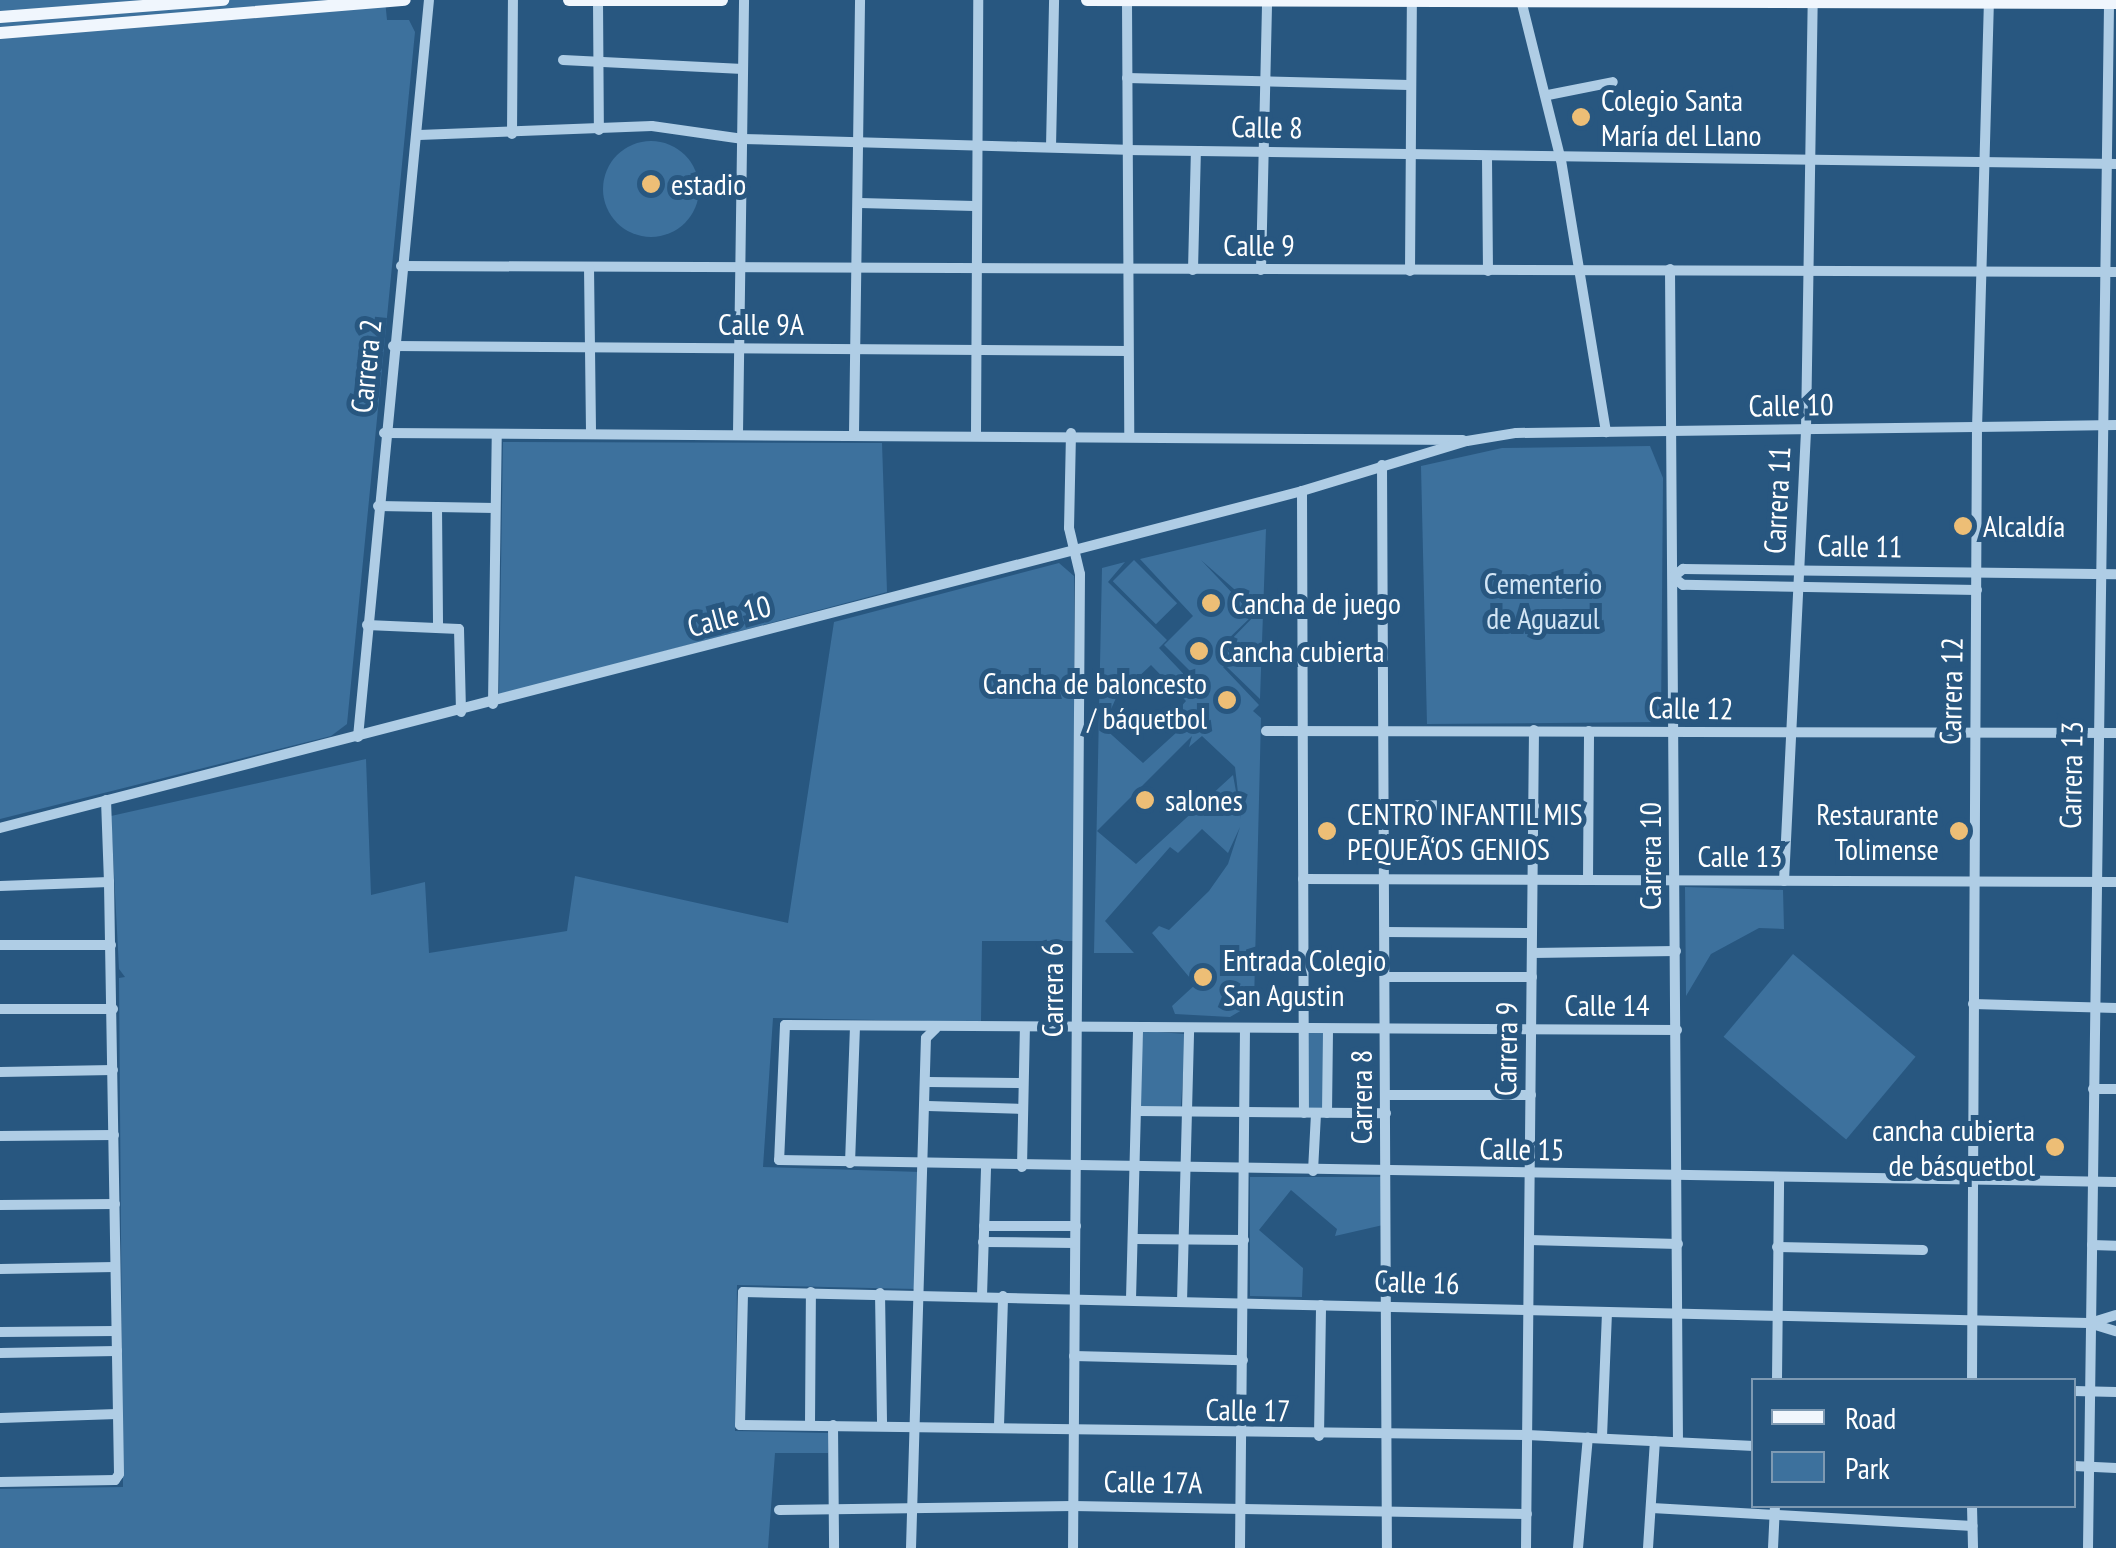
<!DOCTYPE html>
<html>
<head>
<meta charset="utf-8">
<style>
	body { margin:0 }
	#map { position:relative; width:2116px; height:1548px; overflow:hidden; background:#285780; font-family:"PT Sans Narrow",sans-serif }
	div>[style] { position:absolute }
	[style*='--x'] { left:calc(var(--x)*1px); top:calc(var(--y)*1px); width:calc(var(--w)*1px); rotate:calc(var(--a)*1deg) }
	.green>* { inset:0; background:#3d719d; transform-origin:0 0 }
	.round { border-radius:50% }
	.minor>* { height:10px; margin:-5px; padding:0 5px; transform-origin:5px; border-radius:5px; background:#afcde5 }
	.major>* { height:12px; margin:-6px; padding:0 6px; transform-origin:6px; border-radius:6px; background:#f0f6fd }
	.dots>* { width:28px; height:28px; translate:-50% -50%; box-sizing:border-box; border:5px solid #285780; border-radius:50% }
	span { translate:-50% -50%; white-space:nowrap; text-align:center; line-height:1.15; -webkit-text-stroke:10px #285780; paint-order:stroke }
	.poi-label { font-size:30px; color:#fff }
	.left { translate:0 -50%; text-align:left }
	.right { translate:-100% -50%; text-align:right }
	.street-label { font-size:30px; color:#fff }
	.park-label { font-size:30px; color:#d2e5f5 }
	.legend { position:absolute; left:1751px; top:1378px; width:325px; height:130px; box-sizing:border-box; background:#285780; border:2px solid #7e9ab3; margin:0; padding:12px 18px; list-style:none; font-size:30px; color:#fff }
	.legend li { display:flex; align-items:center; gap:20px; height:50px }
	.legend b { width:50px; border:2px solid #7e9ab3 }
</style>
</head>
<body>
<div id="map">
	<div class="green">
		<i style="clip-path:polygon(0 0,385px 0,387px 20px,409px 20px,415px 32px,347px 724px,331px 736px,0 819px)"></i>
		<i class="round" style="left:603px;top:141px;width:96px;height:96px"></i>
		<i style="clip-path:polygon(503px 442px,882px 443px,887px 592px,499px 695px)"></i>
		<i style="clip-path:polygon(1650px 446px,1663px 478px,1661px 722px,1427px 724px,1421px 466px,1502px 448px)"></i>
		<i style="clip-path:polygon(evenodd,1266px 529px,1260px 699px,1226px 666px,1235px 656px,1225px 646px,1259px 611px,1201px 560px,1253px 615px,1222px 645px,1233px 657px,1223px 667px,1259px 705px,1253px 711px,1261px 718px,1254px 1003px,1230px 1017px,1175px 1014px,1172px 1006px,1210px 971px,1203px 965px,1190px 978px,1152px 933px,1159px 926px,1169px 930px,1209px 891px,1228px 864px,1240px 827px,1228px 853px,1202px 829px,1178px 853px,1170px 847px,1105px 921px,1134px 953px,1094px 953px,1102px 568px,1125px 562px,1108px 582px,1167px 640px,1159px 648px,1194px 685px,1189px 690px,1194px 695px,1204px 685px,1164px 645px,1193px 616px,1140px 559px,1266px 529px,1151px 665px,1186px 701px,1178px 710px,1189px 721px,1143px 763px,1103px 727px,1116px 698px,1151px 665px,1266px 529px,1192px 736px,1189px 747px,1202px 736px,1235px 767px,1241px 819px,1233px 775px,1136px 864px,1097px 831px,1192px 736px)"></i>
		<i style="left:1134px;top:560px;width:61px;height:30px;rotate:45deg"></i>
		<i style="clip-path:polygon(1059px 563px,1074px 576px,1074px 941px,982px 941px,981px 1022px,773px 1018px,763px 1167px,921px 1172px,916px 1289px,737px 1285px,735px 1431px,828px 1433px,828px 1453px,775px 1453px,768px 1548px,0 1548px,0 1489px,123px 1487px,119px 978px,125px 977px,119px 969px,111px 816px,366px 759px,371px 895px,425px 882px,429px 953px,567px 931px,575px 876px,788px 923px,834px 622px)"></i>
		<i style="clip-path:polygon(1685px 887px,1783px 890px,1784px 929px,1759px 928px,1711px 954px,1686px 996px)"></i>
		<i style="left:1793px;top:954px;width:160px;height:108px;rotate:40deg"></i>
		<i style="left:1308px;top:1030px;width:18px;height:81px"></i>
		<i style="left:1143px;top:1031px;width:43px;height:76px;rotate:4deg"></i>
		<i style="clip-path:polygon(1250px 1177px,1383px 1177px,1383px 1225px,1335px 1236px,1337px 1229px,1291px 1190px,1259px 1230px,1303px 1268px,1302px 1297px,1250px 1296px)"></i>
	</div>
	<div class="minor">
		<i style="--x:1521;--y:0;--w:165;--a:76"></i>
		<i style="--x:1561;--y:160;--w:276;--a:80.6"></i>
		<i style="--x:598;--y:1;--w:129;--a:89.6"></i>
		<i style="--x:1127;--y:1;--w:432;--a:89.7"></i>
		<i style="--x:563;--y:60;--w:180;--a:2.9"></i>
		<i style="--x:1127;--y:78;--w:282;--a:1.4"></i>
		<i style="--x:1548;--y:95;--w:66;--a:-11.3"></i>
		<i style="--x:512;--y:134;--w:134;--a:-89.6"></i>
		<i style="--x:419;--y:135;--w:233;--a:-2.2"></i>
		<i style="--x:652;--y:126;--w:92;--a:8.1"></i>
		<i style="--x:743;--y:139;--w:383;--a:1.6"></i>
		<i style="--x:1126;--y:150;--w:990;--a:0.81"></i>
		<i style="--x:1051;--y:147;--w:147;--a:-88.8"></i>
		<i style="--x:1487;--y:158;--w:113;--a:89.5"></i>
		<i style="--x:860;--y:203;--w:114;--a:1.5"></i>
		<i style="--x:401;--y:266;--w:1715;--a:0.2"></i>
		<i style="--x:589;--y:267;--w:166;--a:89.3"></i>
		<i style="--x:1670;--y:269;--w:1172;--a:89.61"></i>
		<i style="--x:1193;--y:270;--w:119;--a:-88.6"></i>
		<i style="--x:1261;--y:270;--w:269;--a:-88.7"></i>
		<i style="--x:1410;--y:271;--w:269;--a:-89.6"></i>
		<i style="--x:393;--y:346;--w:735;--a:0.39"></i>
		<i style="--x:384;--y:433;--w:1079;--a:0.37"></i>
		<i style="--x:738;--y:433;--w:433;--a:-89.2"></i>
		<i style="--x:854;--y:433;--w:433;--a:-89.2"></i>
		<i style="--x:976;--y:433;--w:433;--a:-89.7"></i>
		<i style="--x:1071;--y:433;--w:95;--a:91.2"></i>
		<i style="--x:1069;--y:528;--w:47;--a:76.6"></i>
		<i style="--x:1080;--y:574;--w:974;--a:90.41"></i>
		<i style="--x:1382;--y:465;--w:1083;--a:89.74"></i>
		<i style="--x:1302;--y:491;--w:622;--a:89.82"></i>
		<i style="--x:378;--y:506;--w:117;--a:1"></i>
		<i style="--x:437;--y:507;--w:118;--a:89.5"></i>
		<i style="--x:1977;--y:590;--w:294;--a:-179"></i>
		<i style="--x:1683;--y:585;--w:13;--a:-141"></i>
		<i style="--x:1673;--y:577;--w:13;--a:-39"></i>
		<i style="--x:1683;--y:569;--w:433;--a:0.7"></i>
		<i style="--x:367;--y:625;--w:92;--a:2.5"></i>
		<i style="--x:459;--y:629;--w:83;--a:88.6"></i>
		<i style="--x:493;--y:704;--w:270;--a:-89.2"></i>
		<i style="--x:1266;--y:731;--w:850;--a:0.13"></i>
		<i style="--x:358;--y:737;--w:740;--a:-84.5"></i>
		<i style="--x:1384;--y:805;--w:150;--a:0.4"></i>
		<i style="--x:0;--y:828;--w:1345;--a:-14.51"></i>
		<i style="--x:1302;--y:491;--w:172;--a:-16.9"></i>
		<i style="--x:1467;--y:441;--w:50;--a:-9.3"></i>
		<i style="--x:1516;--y:433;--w:600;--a:-0.76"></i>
		<i style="--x:1303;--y:879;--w:813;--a:0.21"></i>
		<i style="--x:1588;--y:880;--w:149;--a:-89.6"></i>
		<i style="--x:1784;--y:881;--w:453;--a:-87.2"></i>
		<i style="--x:1806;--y:429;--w:426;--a:-89.1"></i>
		<i style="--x:0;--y:886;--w:109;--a:-2.1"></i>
		<i style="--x:109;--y:882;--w:82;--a:-92.1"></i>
		<i style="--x:1385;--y:932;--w:147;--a:0.4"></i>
		<i style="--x:0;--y:945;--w:111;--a:0"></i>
		<i style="--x:1532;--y:953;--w:144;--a:-0.8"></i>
		<i style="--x:1385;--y:977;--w:147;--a:0"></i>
		<i style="--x:1973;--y:1004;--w:143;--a:1.6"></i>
		<i style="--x:0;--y:1009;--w:113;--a:0"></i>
		<i style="--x:1677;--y:1030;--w:892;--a:-179.68"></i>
		<i style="--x:785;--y:1025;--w:135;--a:92.5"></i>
		<i style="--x:779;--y:1160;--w:1337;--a:0.94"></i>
		<i style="--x:0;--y:1072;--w:113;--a:-1"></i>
		<i style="--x:928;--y:1082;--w:95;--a:0.6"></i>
		<i style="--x:2093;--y:1089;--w:23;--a:0"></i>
		<i style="--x:1386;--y:1095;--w:145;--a:0"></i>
		<i style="--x:928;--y:1106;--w:94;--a:1.8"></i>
		<i style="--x:1139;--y:1111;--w:247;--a:0.5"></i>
		<i style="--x:1327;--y:1113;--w:84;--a:-89.3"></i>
		<i style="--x:0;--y:1136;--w:114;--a:-0.5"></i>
		<i style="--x:850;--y:1163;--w:136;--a:-87.9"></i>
		<i style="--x:1022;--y:1167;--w:139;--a:-88.8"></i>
		<i style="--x:1313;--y:1171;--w:58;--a:-87"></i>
		<i style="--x:0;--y:1205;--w:115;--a:-0.5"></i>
		<i style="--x:984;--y:1226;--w:92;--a:0"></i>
		<i style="--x:1135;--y:1239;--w:109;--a:0.5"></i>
		<i style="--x:1529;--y:1240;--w:149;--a:1.5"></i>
		<i style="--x:983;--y:1242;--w:92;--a:0.6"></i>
		<i style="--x:2092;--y:1245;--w:24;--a:2"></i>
		<i style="--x:1777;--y:1247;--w:146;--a:1.2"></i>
		<i style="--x:0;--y:1269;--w:115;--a:-1"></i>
		<i style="--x:880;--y:1293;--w:132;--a:89.1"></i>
		<i style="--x:982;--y:1296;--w:129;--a:-88.2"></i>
		<i style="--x:1131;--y:1299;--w:271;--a:-88.5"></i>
		<i style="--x:1182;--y:1302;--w:274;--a:-88.5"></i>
		<i style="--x:2090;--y:1323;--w:27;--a:-17"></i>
		<i style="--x:0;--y:1332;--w:116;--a:-0.5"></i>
		<i style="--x:0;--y:1353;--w:117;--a:-1"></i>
		<i style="--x:1074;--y:1356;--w:169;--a:1.4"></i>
		<i style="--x:1777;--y:1380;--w:203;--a:-89.4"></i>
		<i style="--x:1972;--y:1380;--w:951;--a:-89.7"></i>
		<i style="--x:1977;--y:429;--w:429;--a:-88.4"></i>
		<i style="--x:2074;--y:1391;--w:42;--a:1.4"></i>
		<i style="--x:0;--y:1418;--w:117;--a:-2"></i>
		<i style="--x:810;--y:1425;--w:133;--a:-89.6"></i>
		<i style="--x:833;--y:1425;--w:123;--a:89.5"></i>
		<i style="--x:999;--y:1426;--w:130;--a:-88.2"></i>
		<i style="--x:1319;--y:1436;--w:131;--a:-89.1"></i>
		<i style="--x:1602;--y:1437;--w:124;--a:-87.7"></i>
		<i style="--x:1754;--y:1446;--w:227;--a:-177.2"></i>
		<i style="--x:1527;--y:1435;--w:787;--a:-179.27"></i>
		<i style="--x:740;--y:1425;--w:133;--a:-88.7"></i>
		<i style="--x:743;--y:1292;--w:1346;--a:1.32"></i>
		<i style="--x:2089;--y:1323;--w:28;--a:17"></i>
		<i style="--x:2074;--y:1466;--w:42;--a:2.7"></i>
		<i style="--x:0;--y:1482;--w:115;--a:-1"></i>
		<i style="--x:115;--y:1480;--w:7;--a:-56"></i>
		<i style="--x:119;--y:1474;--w:592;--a:-90.97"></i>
		<i style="--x:1972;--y:1506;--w:42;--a:88.6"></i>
		<i style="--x:1652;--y:1508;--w:321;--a:3.2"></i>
		<i style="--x:779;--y:1510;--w:294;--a:-0.8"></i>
		<i style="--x:1073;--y:1506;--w:454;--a:1"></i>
		<i style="--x:911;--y:1548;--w:510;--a:-88.32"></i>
		<i style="--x:926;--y:1038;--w:14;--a:-45"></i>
		<i style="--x:1240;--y:1548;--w:520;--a:-89.45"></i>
		<i style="--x:1526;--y:1548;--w:818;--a:-89.44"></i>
		<i style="--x:1578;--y:1548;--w:111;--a:-84.9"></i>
		<i style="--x:1648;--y:1548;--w:107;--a:-86.3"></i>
		<i style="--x:1773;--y:1548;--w:42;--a:-87.3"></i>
		<i style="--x:2088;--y:1548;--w:1545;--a:-89.22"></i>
	</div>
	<div class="major">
		<i style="--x:569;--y:0;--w:153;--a:0"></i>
		<i style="--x:1087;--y:0;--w:1029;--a:0.17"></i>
		<i style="--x:0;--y:17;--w:224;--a:-4.4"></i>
		<i style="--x:0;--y:33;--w:406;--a:-4.7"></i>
	</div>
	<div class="dots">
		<i style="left:1581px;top:117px;background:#edbe76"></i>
		<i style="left:651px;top:184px;background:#edbe76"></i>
		<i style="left:1963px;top:526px;background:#edbe76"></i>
		<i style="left:1211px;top:603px;background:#edbe76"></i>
		<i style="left:1199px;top:651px;background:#edbe76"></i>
		<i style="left:1227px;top:700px;background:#edbe76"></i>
		<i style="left:1145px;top:800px;background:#edbe76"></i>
		<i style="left:1327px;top:831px;background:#edbe76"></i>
		<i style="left:1959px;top:831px;background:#edbe76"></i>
		<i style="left:1203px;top:977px;background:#edbe76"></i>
		<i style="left:2055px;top:1147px;background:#edbe76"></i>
	</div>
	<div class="poi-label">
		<span class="left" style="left:1601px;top:117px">Colegio Santa<br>María del Llano</span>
		<span class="left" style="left:671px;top:184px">estadio</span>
		<span class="left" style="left:1983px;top:526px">Alcaldía</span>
		<span class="left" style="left:1231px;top:603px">Cancha de juego</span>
		<span class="left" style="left:1219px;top:651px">Cancha cubierta</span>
		<span class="right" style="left:1207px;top:700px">Cancha de baloncesto<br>/ báquetbol</span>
		<span class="left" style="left:1165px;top:800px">salones</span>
		<span class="left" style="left:1347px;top:831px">CENTRO INFANTIL MIS<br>PEQUEÃ‘OS GENIOS</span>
		<span class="right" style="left:1939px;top:831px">Restaurante<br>Tolimense</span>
		<span class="left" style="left:1223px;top:977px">Entrada Colegio<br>San Agustin</span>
		<span class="right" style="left:2035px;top:1147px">cancha cubierta<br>de básquetbol</span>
	</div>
	<div class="street-label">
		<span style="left:1267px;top:127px;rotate:1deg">Calle 8</span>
		<span style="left:1259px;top:245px">Calle 9</span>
		<span style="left:761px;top:324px">Calle 9A</span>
		<span style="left:366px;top:366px;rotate:-84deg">Carrera 2</span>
		<span style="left:1791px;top:405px;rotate:-1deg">Calle 10</span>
		<span style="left:1777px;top:500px;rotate:-87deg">Carrera 11</span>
		<span style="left:1860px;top:546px;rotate:1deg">Calle 11</span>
		<span style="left:729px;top:616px;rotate:-15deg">Calle 10</span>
		<span style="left:1951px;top:691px;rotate:-89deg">Carrera 12</span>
		<span style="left:1691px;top:708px;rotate:1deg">Calle 12</span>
		<span style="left:2071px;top:775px;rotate:-89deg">Carrera 13</span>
		<span style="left:1650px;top:856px;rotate:-90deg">Carrera 10</span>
		<span style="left:1740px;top:856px">Calle 13</span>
		<span style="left:1052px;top:990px;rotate:-90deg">Carrera 6</span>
		<span style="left:1607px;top:1005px">Calle 14</span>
		<span style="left:1506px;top:1049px;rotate:-89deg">Carrera 9</span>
		<span style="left:1361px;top:1097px;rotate:-90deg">Carrera 8</span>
		<span style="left:1522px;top:1149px;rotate:1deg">Calle 15</span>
		<span style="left:1417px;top:1282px;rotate:2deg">Calle 16</span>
		<span style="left:1248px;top:1410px;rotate:1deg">Calle 17</span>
		<span style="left:1153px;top:1482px;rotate:1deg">Calle 17A</span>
	</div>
	<div class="park-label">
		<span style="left:1543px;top:600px">Cementerio<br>de Aguazul</span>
	</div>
	<ul class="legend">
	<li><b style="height:12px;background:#f0f6fd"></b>Road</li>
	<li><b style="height:28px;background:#3d719d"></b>Park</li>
	</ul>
</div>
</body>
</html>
